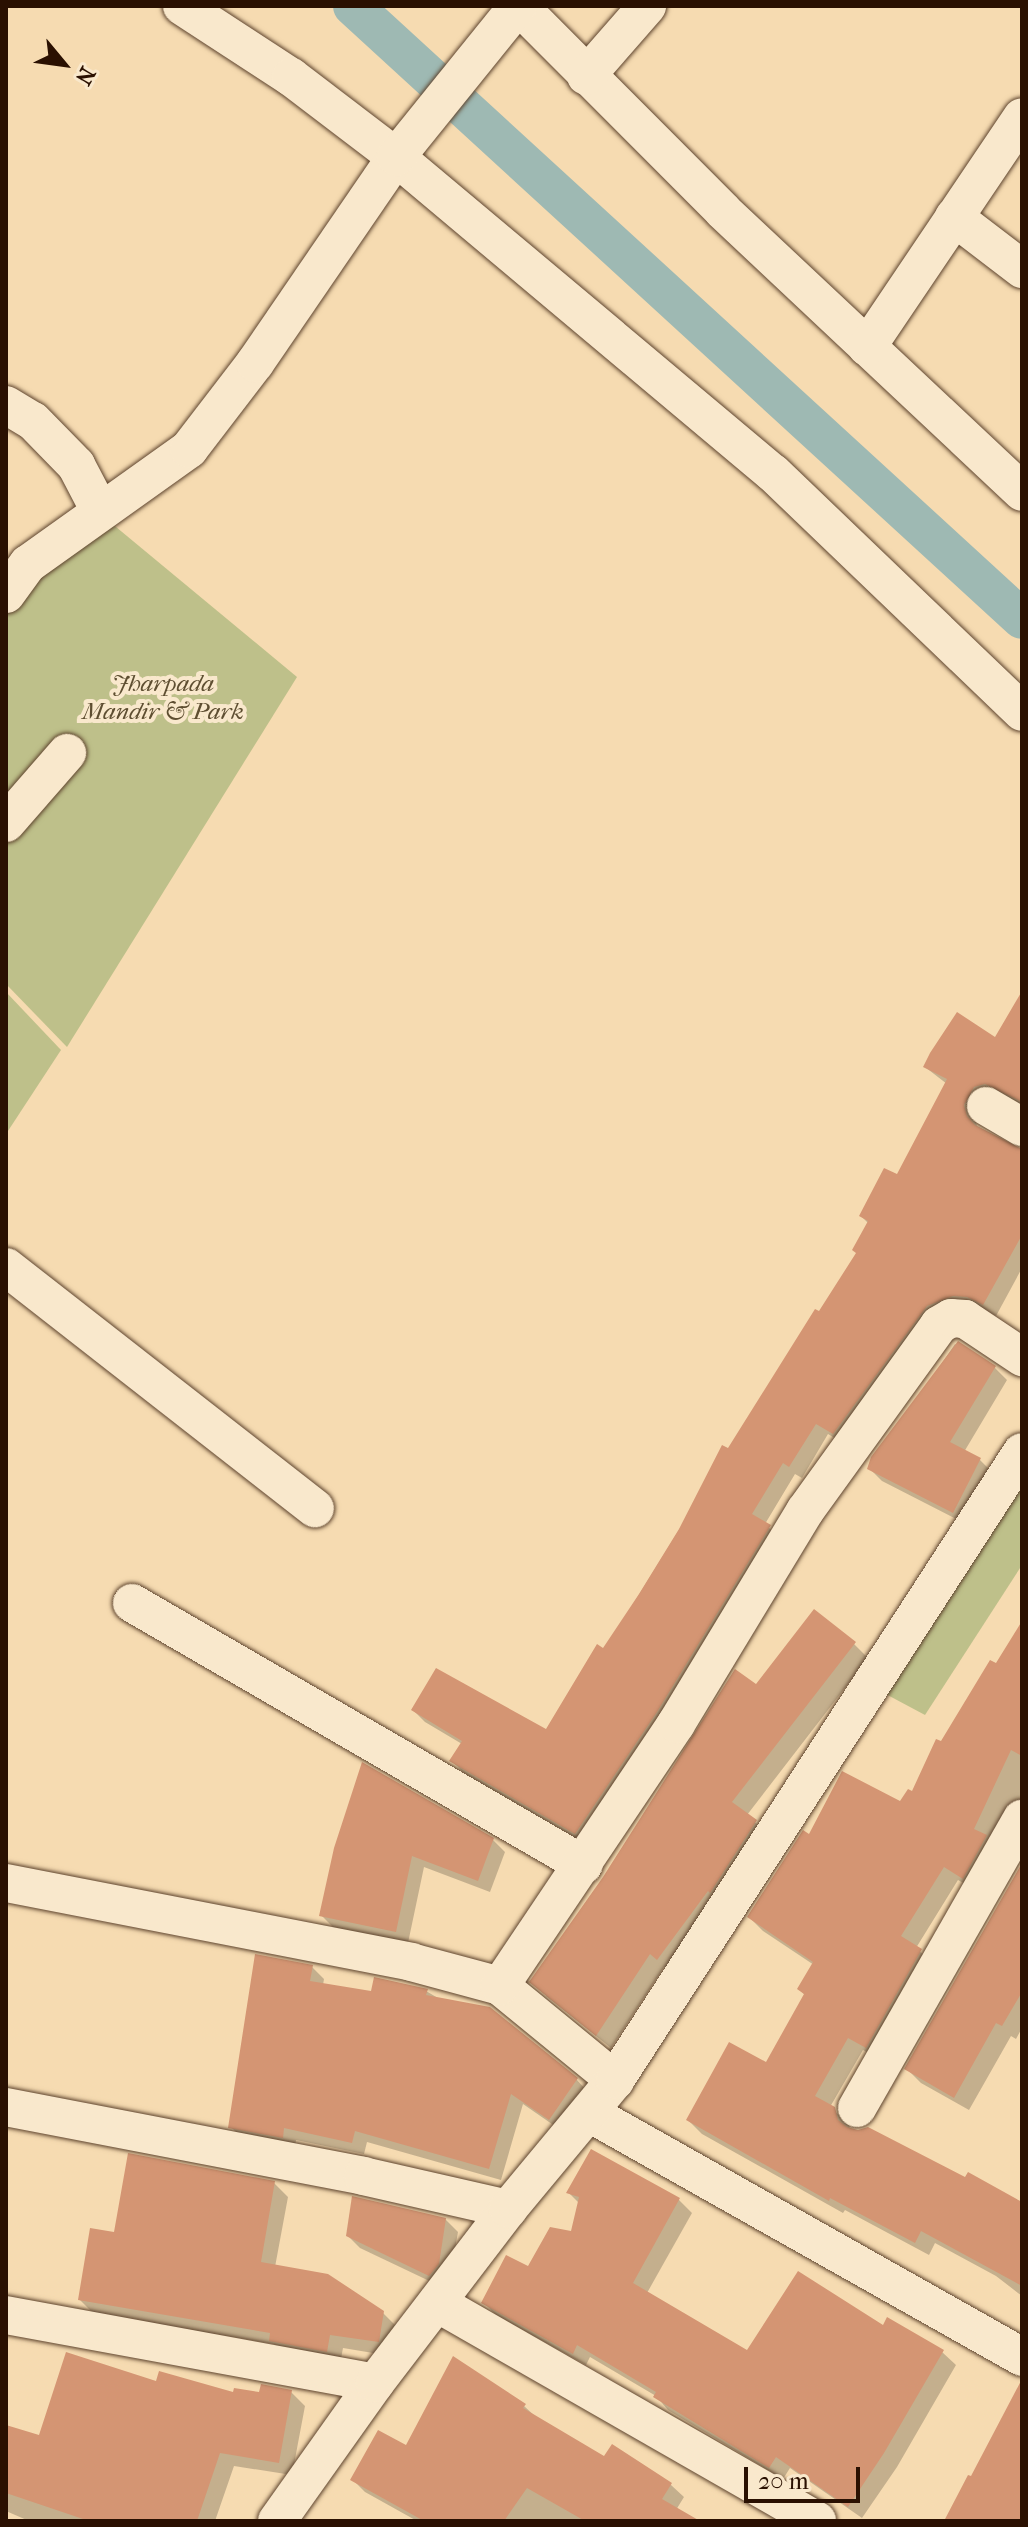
<!DOCTYPE html>
<html>
<head>
<meta charset="utf-8">
<style>
	body { margin:0 }
	#map { position:relative; width:1028px; height:2527px; overflow:hidden; background:#f6dbb1; font-family:"IM FELL French Canon",serif }
	div>[style] { position:absolute }
	[style*='--x'] { left:calc(var(--x)*1px); top:calc(var(--y)*1px); width:calc(var(--w)*1px); rotate:calc(var(--a)*1deg) }
	.green>* { inset:0; background:#bec08a }
	.shadow>* { inset:0; background:#0003 }
	.canal>* { height:40px; margin:-20px; padding:0 20px; transform-origin:20px; border-radius:20px; background:#9eb9b3 }
	.building>* { inset:0; background:#d49573 }
	.roads { filter:drop-shadow(0 0 2px #5d432d) drop-shadow(0 0 2px #5d432d) }
	.minor>* { height:38px; margin:-19px; padding:0 19px; transform-origin:19px; border-radius:19px; background:#f9e8cc }
	span { translate:-50% -50%; white-space:nowrap; text-align:center; line-height:1.15; -webkit-text-stroke:8px #f9e8cc; paint-order:stroke }
	.park-label { font-size:24px; color:#5e4e31; font-style:italic }
	.frame { position:absolute; inset:0; border:8px solid #2a1001; pointer-events:none }
	.north { position:absolute; left:24px; top:24px; width:80px; height:80px; -webkit-text-stroke:6px #f9e8cc; paint-order:stroke; rotate:119deg; font-size:22px; font-weight:700; line-height:32px; text-align:center; color:#2a1001 }
	.north::after { content:''; display:block; margin:auto; width:28px; height:36px; background:#2a1001; clip-path:polygon(50% 0,100% 100%,50% 72%,0 100%) }
	.scale { position:absolute; left:744px; top:2467px; width:116px; height:36px; box-sizing:border-box; border:4px solid #2a1001; border-top:0; padding-left:10px; font-size:24px; line-height:28px; white-space:nowrap; color:#2a1001; -webkit-text-stroke:6px #f9e8cc; paint-order:stroke }
</style>
</head>
<body>
<div id="map">
	<div class="green">
		<i style="clip-path:polygon(104px 517px,297px 677px,67px 1047px,6px 984px,6px 608px)"></i>
		<i style="clip-path:polygon(6px 992px,61px 1050px,6px 1134px)"></i>
		<i style="clip-path:polygon(1022px 1477px,1022px 1565px,925px 1715px,880px 1691px)"></i>
	</div>
	<div class="shadow">
		<i style="clip-path:polygon(1022px 1035px,1022px 1105px,998px 1095px,975px 1118px,977px 1126px,1022px 1151px,1022px 1268px,996px 1316px,981px 1308px,846px 1445px,828px 1434px,802px 1478px,795px 1474px,765px 1524px,781px 1539px,588px 1845px,464px 1773px,452px 1761px,462px 1744px,425px 1722px,413px 1710px,547px 1732px,604px 1651px,728px 1451px,858px 1253px,869px 1224px,861px 1216px,898px 1177px,947px 1084px,925px 1067px,996px 1040px)"></i>
		<i style="clip-path:polygon(955px 1344px,995px 1368px,1007px 1380px,964px 1452px,980px 1460px,992px 1472px,966px 1524px,882px 1481px,870px 1469px)"></i>
		<i style="clip-path:polygon(1022px 1624px,1022px 1817px,977px 1891px,958px 1880px,916px 1948px,935px 1965px,881px 2060px,863px 2050px,830px 2107px,849px 2124px,850px 2130px,1022px 2204px,1022px 2296px,996px 2276px,935px 2243px,929px 2255px,845px 2210px,843px 2213px,702px 2134px,688px 2120px,766px 2065px,806px 1996px,799px 1989px,814px 1965px,763px 1931px,749px 1917px,810px 1837px,901px 1804px,913px 1794px)"></i>
		<i style="clip-path:polygon(854px 1644px,868px 1658px,747px 1815px,770px 1836px,672px 1972px,664px 1967px,611px 2048px,546px 1996px,756px 1687px)"></i>
		<i style="clip-path:polygon(493px 1840px,505px 1852px,490px 1892px,424px 1867px,408px 1943px,334px 1928px,322px 1916px,336px 1848px)"></i>
		<i style="clip-path:polygon(1022px 1867px,1022px 2028px,1016px 2039px,1011px 2036px,969px 2110px,921px 2083px,907px 2069px)"></i>
		<i style="clip-path:polygon(312px 1967px,324px 1979px,323px 1985px,373px 1993px,426px 1991px,576px 2079px,588px 2092px,562px 2131px,523px 2104px,501px 2180px,367px 2142px,364px 2154px,296px 2140px,295px 2149px,243px 2139px,231px 2127px)"></i>
		<i style="clip-path:polygon(274px 2183px,288px 2197px,275px 2267px,383px 2313px,397px 2327px,391px 2356px,343px 2348px,340px 2364px,285px 2354px,274px 2344px,94px 2314px,80px 2300px,116px 2234px)"></i>
		<i style="clip-path:polygon(569px 2193px,679px 2200px,692px 2213px,647px 2293px,748px 2352px,883px 2328px,942px 2352px,956px 2365px,897px 2467px,862px 2518px,790px 2468px,783px 2479px,668px 2410px,656px 2396px,590px 2357px,586px 2365px,496px 2315px,483px 2302px,572px 2233px,579px 2203px)"></i>
		<i style="clip-path:polygon(445px 2219px,458px 2232px,450px 2276px,442px 2287px,360px 2248px,348px 2236px)"></i>
		<i style="clip-path:polygon(158px 2384px,235px 2395px,291px 2392px,305px 2406px,292px 2475px,234px 2466px,215px 2521px,29px 2521px,6px 2511px,6px 2427px,40px 2438px)"></i>
		<i style="clip-path:polygon(524px 2406px,537px 2418px,605px 2458px,613px 2446px,671px 2485px,684px 2497px,676px 2510px,696px 2521px,417px 2521px,365px 2492px,352px 2479px,407px 2448px)"></i>
	</div>
	<div class="canal">
		<i style="--x:353;--y:6;--w:907;--a:42.5"></i>
	</div>
	<div class="building">
		<i style="clip-path:polygon(1022px 991px,1022px 1102px,985px 1084px,974px 1087px,964px 1105px,967px 1116px,975px 1125px,1022px 1149px,1022px 1235px,983px 1305px,967px 1297px,953px 1296px,927px 1306px,833px 1434px,816px 1424px,789px 1467px,783px 1463px,752px 1514px,771px 1525px,657px 1712px,575px 1834px,449px 1761px,462px 1741px,411px 1710px,436px 1668px,546px 1729px,597px 1644px,603px 1648px,639px 1594px,679px 1529px,722px 1445px,728px 1448px,815px 1309px,819px 1311px,856px 1253px,852px 1250px,868px 1221px,859px 1216px,884px 1168px,897px 1174px,947px 1079px,923px 1067px,930px 1053px,957px 1012px,995px 1037px)"></i>
		<i style="clip-path:polygon(958px 1341px,996px 1366px,950px 1442px,981px 1458px,953px 1513px,867px 1469px,871px 1457px)"></i>
		<i style="clip-path:polygon(814px 1609px,856px 1642px,732px 1802px,757px 1820px,710px 1893px,708px 1891px,657px 1960px,650px 1954px,596px 2036px,529px 1982px,603px 1877px,735px 1669px,756px 1684px)"></i>
		<i style="clip-path:polygon(1022px 1621px,1022px 1756px,1011px 1750px,974px 1829px,987px 1835px,963px 1879px,944px 1867px,901px 1936px,922px 1949px,866px 2048px,848px 2038px,815px 2096px,835px 2107px,838px 2120px,847px 2127px,858px 2130px,868px 2127px,965px 2177px,968px 2172px,1022px 2202px,1022px 2286px,921px 2231px,915px 2243px,830px 2198px,829px 2201px,686px 2120px,729px 2042px,766px 2062px,804px 1994px,797px 1989px,813px 1962px,747px 1917px,803px 1830px,809px 1834px,842px 1771px,900px 1801px,908px 1789px,912px 1791px,936px 1739px,941px 1741px,990px 1660px,996px 1663px)"></i>
		<i style="clip-path:polygon(362px 1762px,494px 1838px,478px 1881px,412px 1856px,396px 1932px,319px 1916px,334px 1848px)"></i>
		<i style="clip-path:polygon(1022px 1863px,1022px 1992px,1002px 2026px,996px 2023px,954px 2098px,904px 2069px)"></i>
		<i style="clip-path:polygon(255px 1954px,313px 1965px,310px 1981px,371px 1991px,374px 1977px,428px 1989px,426px 1995px,490px 2007px,578px 2078px,549px 2120px,511px 2094px,489px 2169px,355px 2131px,352px 2143px,284px 2128px,283px 2138px,228px 2128px)"></i>
		<i style="clip-path:polygon(591px 2149px,680px 2198px,633px 2283px,747px 2350px,798px 2271px,883px 2325px,887px 2317px,944px 2350px,884px 2453px,848px 2507px,776px 2457px,769px 2468px,653px 2397px,656px 2392px,577px 2345px,573px 2354px,481px 2303px,506px 2255px,528px 2266px,550px 2227px,571px 2231px,579px 2197px,566px 2193px)"></i>
		<i style="clip-path:polygon(128px 2153px,275px 2181px,261px 2262px,328px 2274px,384px 2311px,379px 2342px,330px 2335px,327px 2352px,269px 2341px,270px 2333px,78px 2300px,90px 2228px,114px 2232px)"></i>
		<i style="clip-path:polygon(352px 2196px,446px 2218px,439px 2264px,429px 2276px,346px 2236px)"></i>
		<i style="clip-path:polygon(66px 2352px,156px 2381px,159px 2371px,233px 2392px,234px 2388px,259px 2392px,261px 2384px,292px 2390px,279px 2463px,220px 2453px,197px 2521px,89px 2521px,6px 2493px,6px 2425px,39px 2435px)"></i>
		<i style="clip-path:polygon(453px 2356px,526px 2404px,523px 2408px,604px 2456px,612px 2444px,672px 2483px,662px 2499px,700px 2521px,585px 2521px,527px 2488px,504px 2521px,424px 2521px,350px 2480px,378px 2430px,406px 2445px)"></i>
		<i style="clip-path:polygon(1022px 2379px,1022px 2521px,944px 2521px,968px 2475px,971px 2476px)"></i>
	</div>
	<div class="roads">
		<div class="minor">
			<i style="--x:182;--y:6;--w:130;--a:33.1"></i>
			<i style="--x:291;--y:77;--w:132;--a:37.3"></i>
			<i style="--x:396;--y:157;--w:492;--a:40"></i>
			<i style="--x:773;--y:473;--w:345;--a:43.8"></i>
			<i style="--x:519;--y:6;--w:289;--a:45.1"></i>
			<i style="--x:723;--y:211;--w:410;--a:43.2"></i>
			<i style="--x:586;--y:76;--w:93;--a:-48.9"></i>
			<i style="--x:954;--y:217;--w:86;--a:37.4"></i>
			<i style="--x:867;--y:347;--w:277;--a:-56"></i>
			<i style="--x:6;--y:405;--w:31;--a:31"></i>
			<i style="--x:33;--y:421;--w:62;--a:45.7"></i>
			<i style="--x:76;--y:465;--w:52;--a:62.4"></i>
			<i style="--x:6;--y:594;--w:37;--a:-54"></i>
			<i style="--x:28;--y:564;--w:198;--a:-35.5"></i>
			<i style="--x:189;--y:449;--w:108;--a:-52.5"></i>
			<i style="--x:255;--y:363;--w:250;--a:-55.6"></i>
			<i style="--x:396;--y:157;--w:194;--a:-51.1"></i>
			<i style="--x:6;--y:823;--w:93;--a:-48.9"></i>
			<i style="--x:986;--y:1106;--w:42;--a:30.3"></i>
			<i style="--x:6;--y:1267;--w:392;--a:38"></i>
			<i style="--x:132;--y:1603;--w:522;--a:30.1"></i>
			<i style="--x:6;--y:1883;--w:413;--a:11"></i>
			<i style="--x:411;--y:1962;--w:92;--a:15.1"></i>
			<i style="--x:500;--y:1986;--w:149;--a:39.3"></i>
			<i style="--x:500;--y:1986;--w:316;--a:-56.1"></i>
			<i style="--x:676;--y:1724;--w:249;--a:-58.8"></i>
			<i style="--x:805;--y:1511;--w:229;--a:-54.2"></i>
			<i style="--x:939;--y:1325;--w:14;--a:-30"></i>
			<i style="--x:951;--y:1318;--w:14;--a:4"></i>
			<i style="--x:965;--y:1319;--w:69;--a:33.7"></i>
			<i style="--x:6;--y:2107;--w:364;--a:10.9"></i>
			<i style="--x:363;--y:2176;--w:149;--a:12.8"></i>
			<i style="--x:857;--y:2108;--w:333;--a:-60.3"></i>
			<i style="--x:591;--y:2114;--w:495;--a:29.4"></i>
			<i style="--x:437;--y:2303;--w:438;--a:29.8"></i>
			<i style="--x:6;--y:2315;--w:375;--a:10.4"></i>
			<i style="--x:277;--y:2521;--w:169;--a:-54.6"></i>
			<i style="--x:375;--y:2383;--w:219;--a:-52.6"></i>
			<i style="--x:508;--y:2209;--w:168;--a:-50.3"></i>
			<i style="--x:615;--y:2080;--w:748;--a:-57.05"></i>
		</div>
	</div>
	<div class="park-label">
		<span style="left:163px;top:698px">Jharpada<br>Mandir &amp; Park</span>
	</div>
	<div class="frame"></div>
	<div class="north">N</div>
	<div class="scale">20 m</div>
</div>
</body>
</html>
